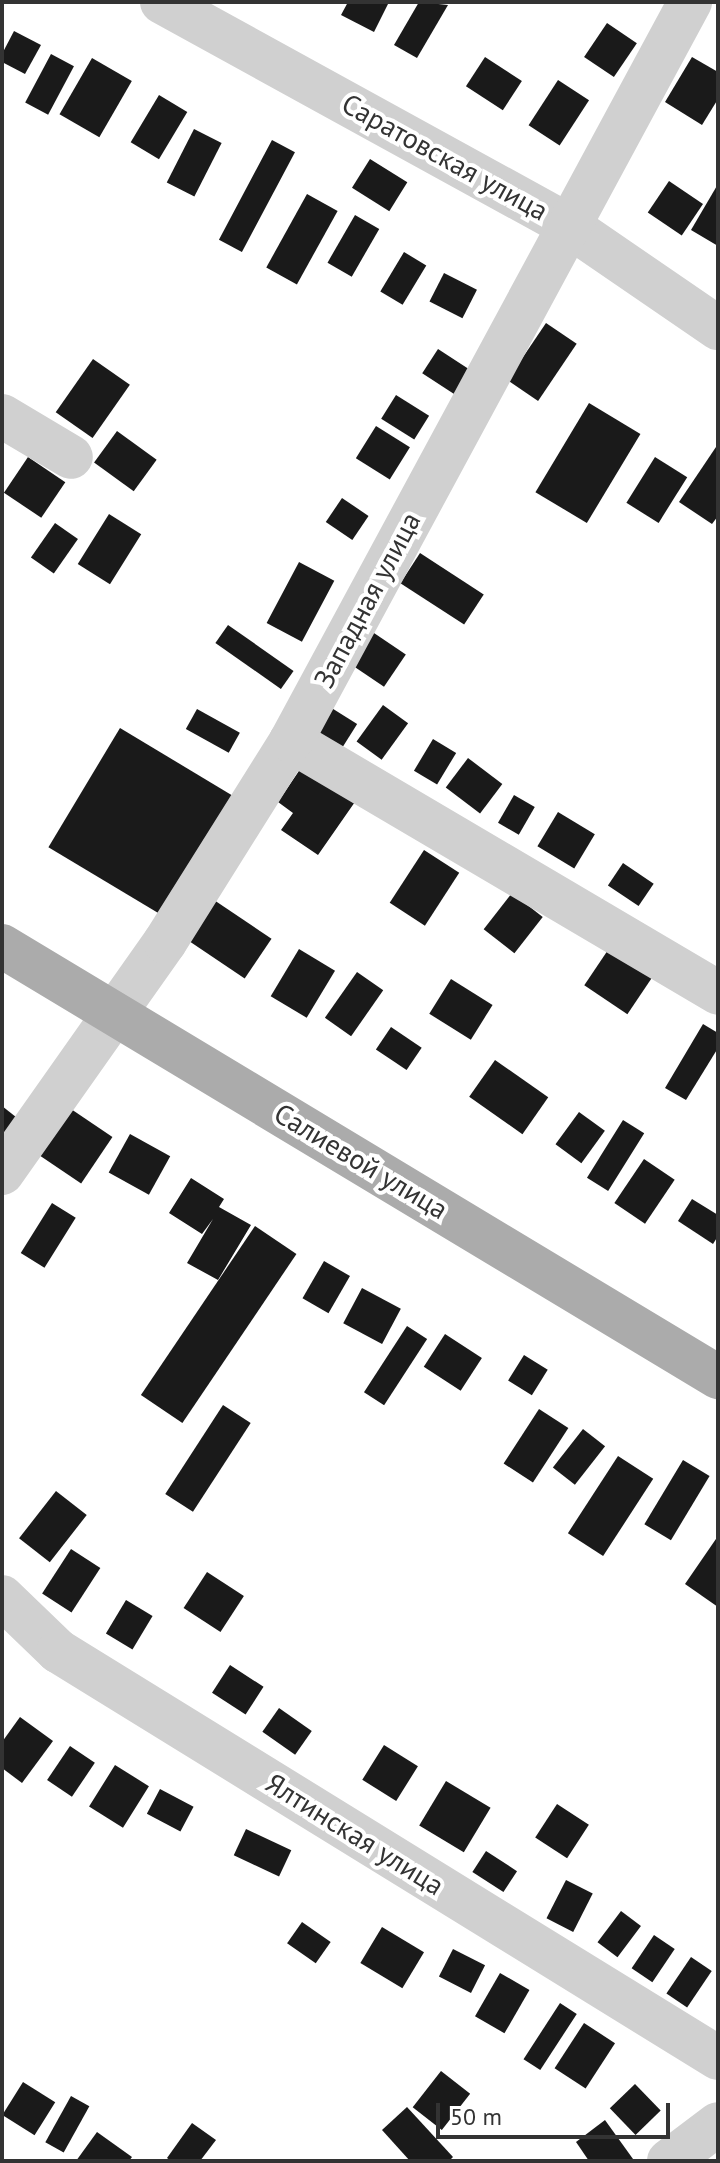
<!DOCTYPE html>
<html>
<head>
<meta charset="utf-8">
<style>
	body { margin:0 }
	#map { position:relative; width:720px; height:2163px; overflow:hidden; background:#fff; font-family:"PT Sans",sans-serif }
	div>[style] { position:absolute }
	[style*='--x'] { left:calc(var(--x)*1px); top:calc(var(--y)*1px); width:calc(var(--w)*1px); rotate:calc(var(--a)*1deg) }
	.building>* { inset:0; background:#1a1a1a; transform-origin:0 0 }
	.minor>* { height:44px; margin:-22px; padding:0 22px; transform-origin:22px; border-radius:22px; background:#d0d0d0 }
	.major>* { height:44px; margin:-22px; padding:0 22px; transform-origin:22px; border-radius:22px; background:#ababab }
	span { translate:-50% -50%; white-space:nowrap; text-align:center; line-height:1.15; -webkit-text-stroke:8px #fff; paint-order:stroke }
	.street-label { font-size:28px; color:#333 }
	.frame { position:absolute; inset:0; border:4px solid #333; pointer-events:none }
	.scale { position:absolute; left:436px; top:2103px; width:234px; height:36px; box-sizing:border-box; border:4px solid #333; border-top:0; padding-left:10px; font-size:24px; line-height:28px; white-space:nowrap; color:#333; -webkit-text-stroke:6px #fff; paint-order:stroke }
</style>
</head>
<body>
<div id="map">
	<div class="building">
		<i style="clip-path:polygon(348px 2px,389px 2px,374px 32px,341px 15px)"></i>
		<i style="clip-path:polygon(419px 2px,448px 5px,417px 58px,394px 45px)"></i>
		<i style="left:607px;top:23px;width:36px;height:41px;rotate:34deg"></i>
		<i style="clip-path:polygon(14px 31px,41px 45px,25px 74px,2px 62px,2px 54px)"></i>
		<i style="left:51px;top:54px;width:26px;height:55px;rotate:28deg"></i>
		<i style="left:485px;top:57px;width:44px;height:35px;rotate:33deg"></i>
		<i style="clip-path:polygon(692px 57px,718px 72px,718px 99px,702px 125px,665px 102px)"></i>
		<i style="left:92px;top:58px;width:46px;height:65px;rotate:30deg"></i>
		<i style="left:558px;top:80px;width:37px;height:54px;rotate:33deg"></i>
		<i style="left:159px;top:95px;width:33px;height:55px;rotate:31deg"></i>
		<i style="left:194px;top:129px;width:31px;height:60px;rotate:27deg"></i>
		<i style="left:272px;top:140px;width:26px;height:113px;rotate:28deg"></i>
		<i style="left:370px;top:159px;width:44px;height:34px;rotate:32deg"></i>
		<i style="left:669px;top:181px;width:41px;height:38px;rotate:34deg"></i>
		<i style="clip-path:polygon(718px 184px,718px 246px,691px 230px)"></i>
		<i style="left:307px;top:194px;width:35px;height:84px;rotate:29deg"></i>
		<i style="left:355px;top:215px;width:28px;height:55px;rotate:30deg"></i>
		<i style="left:404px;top:252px;width:26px;height:46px;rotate:31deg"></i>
		<i style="left:444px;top:273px;width:37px;height:32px;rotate:27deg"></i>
		<i style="left:546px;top:323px;width:37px;height:69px;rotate:34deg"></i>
		<i style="left:438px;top:349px;width:38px;height:29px;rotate:33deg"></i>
		<i style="left:93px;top:359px;width:45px;height:65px;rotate:35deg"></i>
		<i style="left:396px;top:395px;width:39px;height:28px;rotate:32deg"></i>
		<i style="left:589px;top:403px;width:60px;height:104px;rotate:31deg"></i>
		<i style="left:376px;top:426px;width:40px;height:38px;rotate:32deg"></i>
		<i style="left:117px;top:431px;width:49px;height:39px;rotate:36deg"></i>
		<i style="clip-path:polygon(718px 444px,718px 516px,712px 524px,679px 502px)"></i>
		<i style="left:28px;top:457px;width:45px;height:43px;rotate:34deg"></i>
		<i style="left:655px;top:457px;width:38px;height:54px;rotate:32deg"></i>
		<i style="left:342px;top:498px;width:32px;height:29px;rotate:34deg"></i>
		<i style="left:109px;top:514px;width:38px;height:59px;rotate:32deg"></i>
		<i style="left:55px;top:523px;width:28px;height:42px;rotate:35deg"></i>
		<i style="left:420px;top:553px;width:76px;height:36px;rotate:33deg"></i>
		<i style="left:299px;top:562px;width:40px;height:69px;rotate:28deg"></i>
		<i style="left:228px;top:625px;width:80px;height:22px;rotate:35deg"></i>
		<i style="left:371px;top:631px;width:42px;height:39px;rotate:34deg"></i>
		<i style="left:383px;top:705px;width:31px;height:45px;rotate:36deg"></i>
		<i style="left:330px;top:707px;width:32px;height:32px;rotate:32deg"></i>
		<i style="left:197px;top:709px;width:49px;height:23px;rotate:29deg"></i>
		<i style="left:120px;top:728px;width:131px;height:139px;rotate:31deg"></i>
		<i style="left:433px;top:739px;width:27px;height:37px;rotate:31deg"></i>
		<i style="left:468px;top:758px;width:43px;height:37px;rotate:37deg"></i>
		<i style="clip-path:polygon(305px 762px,357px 799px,318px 855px,281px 830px,293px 813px,278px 802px)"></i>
		<i style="left:514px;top:795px;width:24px;height:32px;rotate:30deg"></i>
		<i style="left:558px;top:812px;width:43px;height:40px;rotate:31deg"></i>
		<i style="left:424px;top:850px;width:42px;height:63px;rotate:33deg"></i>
		<i style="left:623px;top:863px;width:37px;height:27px;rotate:34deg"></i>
		<i style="left:512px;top:893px;width:39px;height:46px;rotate:38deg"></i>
		<i style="left:211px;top:898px;width:73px;height:48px;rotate:34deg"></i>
		<i style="left:610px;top:947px;width:52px;height:46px;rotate:34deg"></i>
		<i style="left:299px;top:949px;width:42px;height:55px;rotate:31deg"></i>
		<i style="left:357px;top:972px;width:32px;height:56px;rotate:35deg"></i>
		<i style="left:451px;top:979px;width:49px;height:41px;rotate:32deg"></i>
		<i style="clip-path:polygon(703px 1024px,718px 1033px,718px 1048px,686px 1100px,665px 1088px)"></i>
		<i style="left:391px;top:1027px;width:37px;height:27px;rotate:34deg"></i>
		<i style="left:495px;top:1060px;width:65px;height:45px;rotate:35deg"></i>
		<i style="clip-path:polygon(2px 1106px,21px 1121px,2px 1146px)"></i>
		<i style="left:71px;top:1109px;width:50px;height:56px;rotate:34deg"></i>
		<i style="left:579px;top:1112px;width:32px;height:40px;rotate:36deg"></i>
		<i style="left:623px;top:1120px;width:25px;height:68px;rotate:32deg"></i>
		<i style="left:130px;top:1134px;width:46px;height:44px;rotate:29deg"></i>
		<i style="left:644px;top:1159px;width:37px;height:53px;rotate:34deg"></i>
		<i style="clip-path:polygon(191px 1178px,224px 1199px,219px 1207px,251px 1225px,218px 1280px,187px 1263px,213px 1219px,202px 1234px,169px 1213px)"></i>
		<i style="clip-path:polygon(692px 1199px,718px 1215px,718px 1236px,713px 1244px,678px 1221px)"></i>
		<i style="left:52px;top:1203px;width:28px;height:59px;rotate:32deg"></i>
		<i style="left:255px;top:1226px;width:50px;height:204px;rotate:34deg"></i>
		<i style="left:324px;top:1261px;width:30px;height:43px;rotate:30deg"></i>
		<i style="left:362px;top:1288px;width:44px;height:40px;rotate:28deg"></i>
		<i style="left:407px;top:1326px;width:24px;height:79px;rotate:33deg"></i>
		<i style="left:445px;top:1334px;width:44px;height:39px;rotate:33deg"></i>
		<i style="left:524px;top:1355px;width:28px;height:30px;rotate:32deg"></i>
		<i style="left:223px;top:1405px;width:33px;height:106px;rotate:33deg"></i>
		<i style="left:539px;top:1409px;width:35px;height:65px;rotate:33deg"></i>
		<i style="left:583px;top:1429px;width:28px;height:49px;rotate:38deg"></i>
		<i style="left:618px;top:1456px;width:42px;height:92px;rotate:33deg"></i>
		<i style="left:683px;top:1460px;width:31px;height:75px;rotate:31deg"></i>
		<i style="left:56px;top:1491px;width:39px;height:60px;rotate:38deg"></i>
		<i style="clip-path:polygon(718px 1536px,718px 1607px,685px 1584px)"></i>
		<i style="left:71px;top:1549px;width:35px;height:53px;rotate:33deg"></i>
		<i style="left:207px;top:1572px;width:44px;height:43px;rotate:33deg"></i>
		<i style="left:126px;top:1600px;width:31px;height:39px;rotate:31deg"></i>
		<i style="left:230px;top:1665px;width:40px;height:33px;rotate:33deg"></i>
		<i style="left:279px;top:1708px;width:40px;height:29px;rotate:35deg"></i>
		<i style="clip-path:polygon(20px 1717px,53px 1741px,22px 1783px,2px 1768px,2px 1742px)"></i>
		<i style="left:384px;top:1745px;width:40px;height:41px;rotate:32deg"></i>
		<i style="left:70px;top:1746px;width:30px;height:41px;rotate:34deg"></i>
		<i style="left:115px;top:1765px;width:40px;height:49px;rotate:32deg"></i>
		<i style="left:446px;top:1781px;width:52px;height:52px;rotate:31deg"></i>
		<i style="left:160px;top:1789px;width:38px;height:28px;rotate:28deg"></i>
		<i style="left:557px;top:1804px;width:38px;height:40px;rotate:33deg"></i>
		<i style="left:246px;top:1829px;width:50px;height:29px;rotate:25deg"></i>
		<i style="left:486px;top:1851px;width:37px;height:25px;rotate:33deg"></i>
		<i style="left:566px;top:1880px;width:30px;height:43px;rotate:27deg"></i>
		<i style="left:621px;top:1911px;width:25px;height:39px;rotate:37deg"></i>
		<i style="left:302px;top:1922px;width:35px;height:26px;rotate:35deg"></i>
		<i style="left:382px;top:1927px;width:49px;height:42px;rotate:31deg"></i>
		<i style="left:654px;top:1935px;width:25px;height:40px;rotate:34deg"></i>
		<i style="left:453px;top:1949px;width:36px;height:31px;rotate:27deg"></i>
		<i style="left:691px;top:1957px;width:25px;height:44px;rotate:34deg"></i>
		<i style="left:500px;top:1973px;width:34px;height:50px;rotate:30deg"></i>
		<i style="left:560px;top:2003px;width:20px;height:67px;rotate:33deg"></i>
		<i style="left:584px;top:2023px;width:37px;height:54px;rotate:33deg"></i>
		<i style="left:441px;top:2071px;width:37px;height:46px;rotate:38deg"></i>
		<i style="left:23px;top:2082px;width:38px;height:39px;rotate:32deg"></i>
		<i style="left:635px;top:2084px;width:37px;height:35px;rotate:46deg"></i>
		<i style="left:71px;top:2096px;width:21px;height:53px;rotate:29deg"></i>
		<i style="clip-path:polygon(407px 2107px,453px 2157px,449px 2161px,410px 2161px,382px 2130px)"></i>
		<i style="clip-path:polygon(605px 2120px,633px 2159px,630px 2161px,589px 2161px,576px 2142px)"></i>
		<i style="clip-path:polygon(192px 2123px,216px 2140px,200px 2161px,171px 2161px,167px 2158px)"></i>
		<i style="clip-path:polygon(97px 2132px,132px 2157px,129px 2161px,76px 2161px)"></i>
	</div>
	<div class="minor">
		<i style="--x:162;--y:2;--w:465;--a:28.8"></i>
		<i style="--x:569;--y:226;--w:181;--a:34.4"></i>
		<i style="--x:2;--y:416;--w:80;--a:30.7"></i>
		<i style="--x:291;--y:741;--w:496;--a:30.5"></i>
		<i style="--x:2;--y:1173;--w:283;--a:-54.8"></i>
		<i style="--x:165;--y:942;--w:237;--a:-57.9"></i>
		<i style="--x:291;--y:741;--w:840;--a:-61.63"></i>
		<i style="--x:2;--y:1597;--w:78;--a:44"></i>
		<i style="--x:58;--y:1651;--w:775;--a:31.66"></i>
		<i style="--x:669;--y:2161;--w:61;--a:-37.1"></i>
	</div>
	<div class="major">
		<i style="--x:2;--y:946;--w:836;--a:31.05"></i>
	</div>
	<div class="street-label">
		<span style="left:445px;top:157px;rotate:29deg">Саратовская улица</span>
		<span style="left:367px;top:600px;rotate:-62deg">Западная улица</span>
		<span style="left:361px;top:1161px;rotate:31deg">Салиевой улица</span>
		<span style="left:355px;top:1834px;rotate:32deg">Ялтинская улица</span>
	</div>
	<div class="frame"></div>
	<div class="scale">50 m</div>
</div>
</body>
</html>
